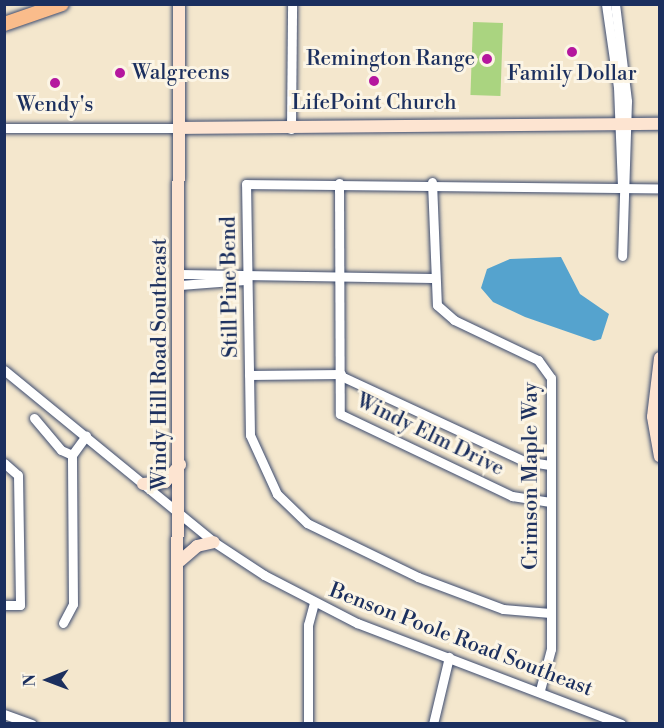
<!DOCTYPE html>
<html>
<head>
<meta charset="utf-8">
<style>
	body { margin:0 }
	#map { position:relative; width:664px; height:728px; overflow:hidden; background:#f4e7cd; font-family:"Libre Bodoni",serif }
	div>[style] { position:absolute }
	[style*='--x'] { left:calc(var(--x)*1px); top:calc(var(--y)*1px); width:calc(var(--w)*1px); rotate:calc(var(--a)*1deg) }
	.green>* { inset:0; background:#aad480; transform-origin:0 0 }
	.water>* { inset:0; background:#55a3ce }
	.roads { filter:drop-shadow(0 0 2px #3c4b6f) drop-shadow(0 0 2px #3c4b6f) }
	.street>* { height:9px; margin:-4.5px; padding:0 4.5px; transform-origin:4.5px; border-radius:4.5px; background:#fff }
	.secondary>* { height:12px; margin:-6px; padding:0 6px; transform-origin:6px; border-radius:6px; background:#fde4d1 }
	.primary>* { height:14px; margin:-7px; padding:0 7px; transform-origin:7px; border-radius:7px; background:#fabc8b }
	.dots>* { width:16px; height:16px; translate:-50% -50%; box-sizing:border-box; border:3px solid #fcf5e5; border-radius:50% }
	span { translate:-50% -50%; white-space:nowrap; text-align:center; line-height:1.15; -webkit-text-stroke:6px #fcf5e5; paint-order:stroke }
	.poi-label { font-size:21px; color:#1b2f5e }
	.right { translate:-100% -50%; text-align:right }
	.left { translate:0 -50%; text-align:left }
	.street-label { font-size:21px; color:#1b2f5e }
	.frame { position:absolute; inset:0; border:6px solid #1b2f5e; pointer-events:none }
	.north { position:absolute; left:18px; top:650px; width:60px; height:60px; -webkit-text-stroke:4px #fcf5e5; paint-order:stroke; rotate:269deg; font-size:16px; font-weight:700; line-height:24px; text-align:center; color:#1b2f5e }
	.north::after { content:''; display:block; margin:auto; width:21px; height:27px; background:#1b2f5e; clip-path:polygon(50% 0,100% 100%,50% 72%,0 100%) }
</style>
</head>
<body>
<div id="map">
	<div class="green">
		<i style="left:473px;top:22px;width:30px;height:73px;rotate:2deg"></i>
	</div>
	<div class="water">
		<i style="clip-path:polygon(561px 257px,580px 294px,609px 314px,601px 339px,594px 341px,525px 317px,493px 302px,481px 288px,487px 269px,510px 259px)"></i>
	</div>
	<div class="roads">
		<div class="street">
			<i style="--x:606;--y:4;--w:84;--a:81.8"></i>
			<i style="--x:618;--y:87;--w:101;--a:87.7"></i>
			<i style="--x:615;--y:4;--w:98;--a:82.9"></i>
			<i style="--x:627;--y:101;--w:155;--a:91.8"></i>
			<i style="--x:4;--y:128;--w:175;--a:0"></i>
			<i style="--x:291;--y:129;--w:125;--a:-89.5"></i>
			<i style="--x:432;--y:182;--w:123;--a:87.7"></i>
			<i style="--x:437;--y:305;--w:23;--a:41"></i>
			<i style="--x:454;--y:320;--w:93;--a:25.5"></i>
			<i style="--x:538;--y:360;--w:22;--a:54"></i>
			<i style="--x:551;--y:378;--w:271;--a:90"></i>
			<i style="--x:551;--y:649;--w:42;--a:105"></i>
			<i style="--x:339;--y:183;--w:231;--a:89.8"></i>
			<i style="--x:340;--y:414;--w:191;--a:25.5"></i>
			<i style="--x:512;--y:496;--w:37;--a:9"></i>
			<i style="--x:180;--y:274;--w:252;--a:0.9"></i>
			<i style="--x:180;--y:285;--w:65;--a:-4.4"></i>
			<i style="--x:4;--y:370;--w:271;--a:39.3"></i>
			<i style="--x:214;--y:542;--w:60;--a:33.4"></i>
			<i style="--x:264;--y:575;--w:105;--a:27.3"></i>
			<i style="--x:357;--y:623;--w:283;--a:20.9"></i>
			<i style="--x:249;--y:375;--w:92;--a:-0.6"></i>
			<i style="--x:341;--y:376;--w:202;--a:24.9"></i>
			<i style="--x:524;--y:461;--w:26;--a:9"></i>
			<i style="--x:34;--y:418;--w:42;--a:49.8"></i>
			<i style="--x:61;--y:450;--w:12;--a:24"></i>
			<i style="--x:4;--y:463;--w:18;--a:41"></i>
			<i style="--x:18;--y:475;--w:130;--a:89.1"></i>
			<i style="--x:20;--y:605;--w:16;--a:180"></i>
			<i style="--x:550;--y:613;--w:47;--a:-175.1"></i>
			<i style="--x:503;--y:609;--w:91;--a:-159.4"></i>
			<i style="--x:418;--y:577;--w:123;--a:-154.1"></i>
			<i style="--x:307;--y:523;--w:42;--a:-136"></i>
			<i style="--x:277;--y:494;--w:65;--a:-114.6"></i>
			<i style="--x:250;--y:435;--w:251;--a:-90.9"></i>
			<i style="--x:246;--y:184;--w:414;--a:0.6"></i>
			<i style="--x:63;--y:623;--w:21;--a:-62"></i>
			<i style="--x:73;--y:604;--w:149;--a:-90.4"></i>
			<i style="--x:72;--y:455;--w:24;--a:-54"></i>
			<i style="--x:4;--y:714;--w:30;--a:20"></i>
			<i style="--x:308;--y:724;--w:99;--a:-90"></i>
			<i style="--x:308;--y:625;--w:24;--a:-75"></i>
			<i style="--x:433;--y:724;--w:69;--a:-76.6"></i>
		</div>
		<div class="secondary">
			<i style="--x:179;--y:128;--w:481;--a:-0.5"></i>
			<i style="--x:660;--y:358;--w:59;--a:96.8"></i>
			<i style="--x:653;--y:417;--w:40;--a:80"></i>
			<i style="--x:143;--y:484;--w:22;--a:-5"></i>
			<i style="--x:165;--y:482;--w:23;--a:-49"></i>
			<i style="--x:180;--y:561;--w:23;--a:-41"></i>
			<i style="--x:197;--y:546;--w:17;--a:-13"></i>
			<i style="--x:177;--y:724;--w:720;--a:-89.84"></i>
		</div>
		<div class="primary">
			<i style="--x:4;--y:24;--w:61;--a:-19"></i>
		</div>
	</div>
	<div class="dots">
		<i style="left:572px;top:52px;background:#b5179e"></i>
		<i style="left:487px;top:59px;background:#b5179e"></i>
		<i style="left:120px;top:73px;background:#b5179e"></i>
		<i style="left:374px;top:81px;background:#b5179e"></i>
		<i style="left:55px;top:83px;background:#b5179e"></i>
	</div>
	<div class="poi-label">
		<span class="right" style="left:475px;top:59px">Remington Range</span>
		<span class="left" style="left:132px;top:73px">Walgreens</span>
		<span style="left:572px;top:74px">Family Dollar</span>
		<span style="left:374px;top:103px">LifePoint Church</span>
		<span style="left:55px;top:105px">Wendy's</span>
	</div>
	<div class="street-label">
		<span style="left:230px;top:287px;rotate:-91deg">Still Pine Bend</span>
		<span style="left:160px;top:364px;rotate:-90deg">Windy Hill Road Southeast</span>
		<span style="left:430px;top:435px;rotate:26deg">Windy Elm Drive</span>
		<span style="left:531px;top:476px;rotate:-90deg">Crimson Maple Way</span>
		<span style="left:461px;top:640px;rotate:21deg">Benson Poole Road Southeast</span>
	</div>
	<div class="frame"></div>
	<div class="north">N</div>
</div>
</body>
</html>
